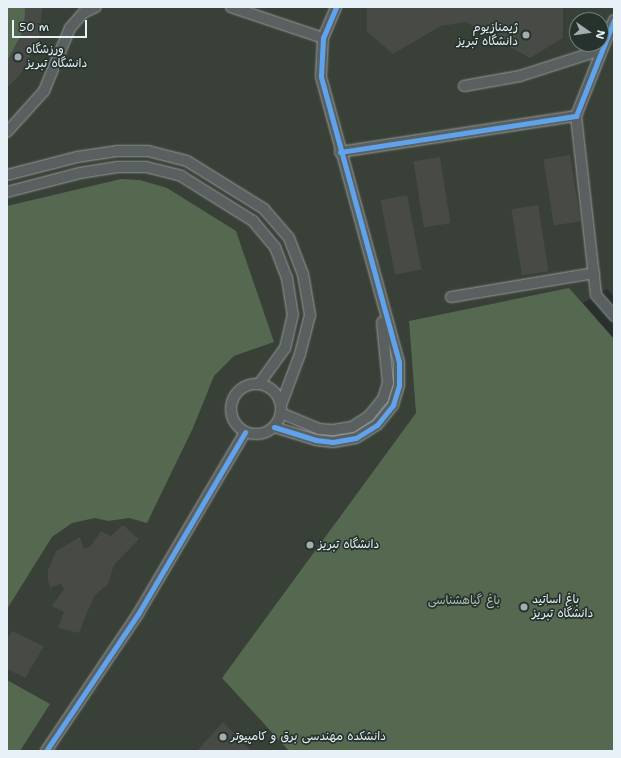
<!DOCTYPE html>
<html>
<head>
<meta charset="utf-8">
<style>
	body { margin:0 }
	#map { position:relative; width:621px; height:758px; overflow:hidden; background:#29302d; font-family:"Shantell Sans","Playpen Sans Arabic",sans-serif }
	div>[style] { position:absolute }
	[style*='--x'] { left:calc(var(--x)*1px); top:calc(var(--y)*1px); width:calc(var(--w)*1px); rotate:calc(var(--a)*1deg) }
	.built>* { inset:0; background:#384037 }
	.green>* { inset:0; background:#556951 }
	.building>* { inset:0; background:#484a45; transform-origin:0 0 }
	.roads { filter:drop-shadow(0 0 1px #959a9a) drop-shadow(0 0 1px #959a9a) }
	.minor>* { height:10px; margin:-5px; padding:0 5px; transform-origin:5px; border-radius:5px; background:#5a6060 }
	.minor>.ring { margin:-5px; padding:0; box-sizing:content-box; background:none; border:10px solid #5a6060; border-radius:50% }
	.cycleway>* { height:5px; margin:-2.5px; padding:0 2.5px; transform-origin:2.5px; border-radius:2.5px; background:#60a3ed }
	.dots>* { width:11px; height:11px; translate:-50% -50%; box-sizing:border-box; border:2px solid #26332d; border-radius:50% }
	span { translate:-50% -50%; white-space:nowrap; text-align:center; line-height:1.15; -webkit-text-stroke:3.5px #26332d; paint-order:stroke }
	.poi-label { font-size:12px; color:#e8f1f8 }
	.right { translate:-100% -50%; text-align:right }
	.left { translate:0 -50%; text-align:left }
	.park-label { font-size:12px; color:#b0beb8 }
	.frame { position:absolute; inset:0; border:8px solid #e8f1f8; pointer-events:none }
	.north { position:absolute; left:569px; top:12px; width:40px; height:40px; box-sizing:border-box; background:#26332d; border:1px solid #747f7e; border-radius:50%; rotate:103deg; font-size:11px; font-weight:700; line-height:16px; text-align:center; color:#e8f1f8 }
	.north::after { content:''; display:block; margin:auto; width:14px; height:18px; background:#a5adb1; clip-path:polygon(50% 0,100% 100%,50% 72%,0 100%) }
	.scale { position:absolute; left:12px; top:20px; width:75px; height:18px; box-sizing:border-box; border:2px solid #e8f1f8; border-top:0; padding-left:5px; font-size:12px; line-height:14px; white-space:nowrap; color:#e8f1f8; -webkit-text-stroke:3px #26332d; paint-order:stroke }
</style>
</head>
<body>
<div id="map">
	<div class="built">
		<i style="clip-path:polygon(evenodd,7px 7px,614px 7px,614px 297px,607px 289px,583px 303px,614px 339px,614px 751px,7px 751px,7px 7px,577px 20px,601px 20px,601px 44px,577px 44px,577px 20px)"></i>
	</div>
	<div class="green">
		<i style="clip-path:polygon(7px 7px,42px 7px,38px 41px,20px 74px,7px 87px)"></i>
		<i style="clip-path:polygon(121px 179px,140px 180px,167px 188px,236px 231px,274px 342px,234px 356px,214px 376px,193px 428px,147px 523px,129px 518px,108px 521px,95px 518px,72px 523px,52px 537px,7px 609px,7px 206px)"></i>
		<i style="clip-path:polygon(569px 288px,614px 339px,614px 751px,289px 751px,222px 678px,416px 413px,409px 321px)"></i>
		<i style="clip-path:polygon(7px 680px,50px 704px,20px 751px,7px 751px)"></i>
	</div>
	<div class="building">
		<i style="clip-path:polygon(25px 7px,42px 7px,38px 41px,20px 74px,7px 87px,7px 61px,24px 29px)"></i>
		<i style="clip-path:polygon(367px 7px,563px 7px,563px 38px,530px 58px,466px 22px,441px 26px,393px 54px,367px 32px)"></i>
		<i style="left:570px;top:155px;width:67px;height:27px;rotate:81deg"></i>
		<i style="left:440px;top:157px;width:67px;height:27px;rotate:81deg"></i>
		<i style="left:407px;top:195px;width:76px;height:27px;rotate:79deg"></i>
		<i style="left:538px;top:205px;width:67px;height:27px;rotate:81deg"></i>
		<i style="clip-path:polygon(123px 525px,139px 539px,114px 565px,108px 584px,94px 596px,79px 633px,58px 628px,64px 612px,52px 606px,64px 589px,61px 584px,50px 588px,48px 580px,48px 570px,56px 551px,80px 537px,84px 549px,90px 547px,101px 531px,111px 536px)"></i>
		<i style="clip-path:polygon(12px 631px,44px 646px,25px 678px,7px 669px,7px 638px)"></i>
		<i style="clip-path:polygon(223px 722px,251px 751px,197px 751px)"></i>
	</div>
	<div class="roads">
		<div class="minor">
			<i style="--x:231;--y:7;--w:97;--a:18.6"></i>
			<i style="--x:464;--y:86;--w:57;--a:-10.1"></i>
			<i style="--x:520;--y:76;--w:85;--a:-17.8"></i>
			<i style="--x:576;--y:116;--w:180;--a:83.6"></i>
			<i style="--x:596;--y:295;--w:28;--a:49"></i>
			<i style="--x:7;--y:132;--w:55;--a:-47.9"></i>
			<i style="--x:44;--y:91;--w:68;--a:-67.6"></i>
			<i style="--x:70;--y:28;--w:20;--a:-49"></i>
			<i style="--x:83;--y:13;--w:14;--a:-25"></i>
			<i style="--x:340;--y:152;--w:239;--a:-8.7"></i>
			<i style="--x:576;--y:116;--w:103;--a:-68.4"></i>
			<i style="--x:7;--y:175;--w:72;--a:-14.4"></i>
			<i style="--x:77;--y:157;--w:40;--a:-8.5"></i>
			<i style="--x:117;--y:151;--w:31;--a:0"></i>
			<i style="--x:148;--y:151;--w:40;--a:14.4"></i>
			<i style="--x:187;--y:161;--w:91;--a:31.9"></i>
			<i style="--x:264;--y:209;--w:38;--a:49"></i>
			<i style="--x:289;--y:238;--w:39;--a:69"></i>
			<i style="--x:303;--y:274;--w:42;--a:80.3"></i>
			<i style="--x:310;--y:315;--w:40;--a:104.4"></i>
			<i style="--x:300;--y:354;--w:54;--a:110.4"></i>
			<i style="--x:7;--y:192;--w:75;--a:-14.6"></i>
			<i style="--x:80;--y:173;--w:38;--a:-9"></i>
			<i style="--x:118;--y:167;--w:28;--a:0"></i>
			<i style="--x:146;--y:167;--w:36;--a:14"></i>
			<i style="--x:181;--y:176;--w:85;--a:32"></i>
			<i style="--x:253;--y:221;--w:34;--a:50"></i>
			<i style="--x:275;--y:247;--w:33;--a:69"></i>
			<i style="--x:287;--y:278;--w:36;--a:81"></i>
			<i style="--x:293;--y:314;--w:35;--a:103"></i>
			<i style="--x:285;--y:348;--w:44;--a:125.8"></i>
			<i style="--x:451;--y:297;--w:145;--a:-9.5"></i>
			<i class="ring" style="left:231px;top:384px;width:40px;height:40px"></i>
			<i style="--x:281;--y:413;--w:41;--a:22.8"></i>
			<i style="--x:319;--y:429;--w:14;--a:4"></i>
			<i style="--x:333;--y:430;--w:19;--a:-9"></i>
			<i style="--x:352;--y:427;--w:20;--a:-33"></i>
			<i style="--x:369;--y:416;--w:22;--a:-51"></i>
			<i style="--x:383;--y:399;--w:17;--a:-73"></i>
			<i style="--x:388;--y:383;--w:61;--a:-95.6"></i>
			<i style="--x:274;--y:427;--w:44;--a:17.2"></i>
			<i style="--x:316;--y:440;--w:17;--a:7"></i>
			<i style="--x:333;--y:442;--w:23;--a:-10"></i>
			<i style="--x:356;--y:438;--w:25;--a:-32"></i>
			<i style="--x:377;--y:425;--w:26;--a:-51"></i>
			<i style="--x:393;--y:405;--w:21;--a:-73"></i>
			<i style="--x:399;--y:385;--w:23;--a:-90"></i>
			<i style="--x:399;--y:362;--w:296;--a:-105.3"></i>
			<i style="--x:321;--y:76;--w:38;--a:-87"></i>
			<i style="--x:323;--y:38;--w:34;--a:-67"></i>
			<i style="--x:46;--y:751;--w:165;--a:-56.1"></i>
			<i style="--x:138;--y:614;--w:211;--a:-59.5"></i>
		</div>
	</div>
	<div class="cycleway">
		<i style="--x:340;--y:152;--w:239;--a:-8.7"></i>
		<i style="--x:576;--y:116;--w:103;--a:-68.4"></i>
		<i style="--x:274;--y:427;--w:44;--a:17.2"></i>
		<i style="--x:316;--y:440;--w:17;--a:7"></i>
		<i style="--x:333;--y:442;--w:23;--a:-10"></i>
		<i style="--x:356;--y:438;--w:25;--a:-32"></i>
		<i style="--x:377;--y:425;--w:26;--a:-51"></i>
		<i style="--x:393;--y:405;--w:21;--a:-73"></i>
		<i style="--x:399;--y:385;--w:23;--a:-90"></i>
		<i style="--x:399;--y:362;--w:296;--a:-105.3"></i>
		<i style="--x:321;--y:76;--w:38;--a:-87"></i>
		<i style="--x:323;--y:38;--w:34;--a:-67"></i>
		<i style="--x:46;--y:751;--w:165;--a:-56.1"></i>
		<i style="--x:138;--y:614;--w:211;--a:-59.5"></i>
	</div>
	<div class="dots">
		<i style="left:526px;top:35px;background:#a5adb1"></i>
		<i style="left:18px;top:57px;background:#a5adb1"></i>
		<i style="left:310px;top:545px;background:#a5adb1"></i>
		<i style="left:524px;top:607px;background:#a5adb1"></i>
		<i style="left:223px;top:737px;background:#a5adb1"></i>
	</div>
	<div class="poi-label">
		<span class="right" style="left:518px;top:35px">ژیمنازیوم<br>دانشگاه تبریز</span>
		<span class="left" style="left:26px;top:57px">ورزشگاه<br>دانشگاه تبریز</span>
		<span class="left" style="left:318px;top:545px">دانشگاه تبریز</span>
		<span class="left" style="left:532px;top:607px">باغ اساتید<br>دانشگاه تبریز</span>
		<span class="left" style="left:231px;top:737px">دانشکده مهندسی برق و کامپیوتر</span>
	</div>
	<div class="park-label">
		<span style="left:464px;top:601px">باغ گیاهشناسی</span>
	</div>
	<div class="frame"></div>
	<div class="north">N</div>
	<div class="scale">50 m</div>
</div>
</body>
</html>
